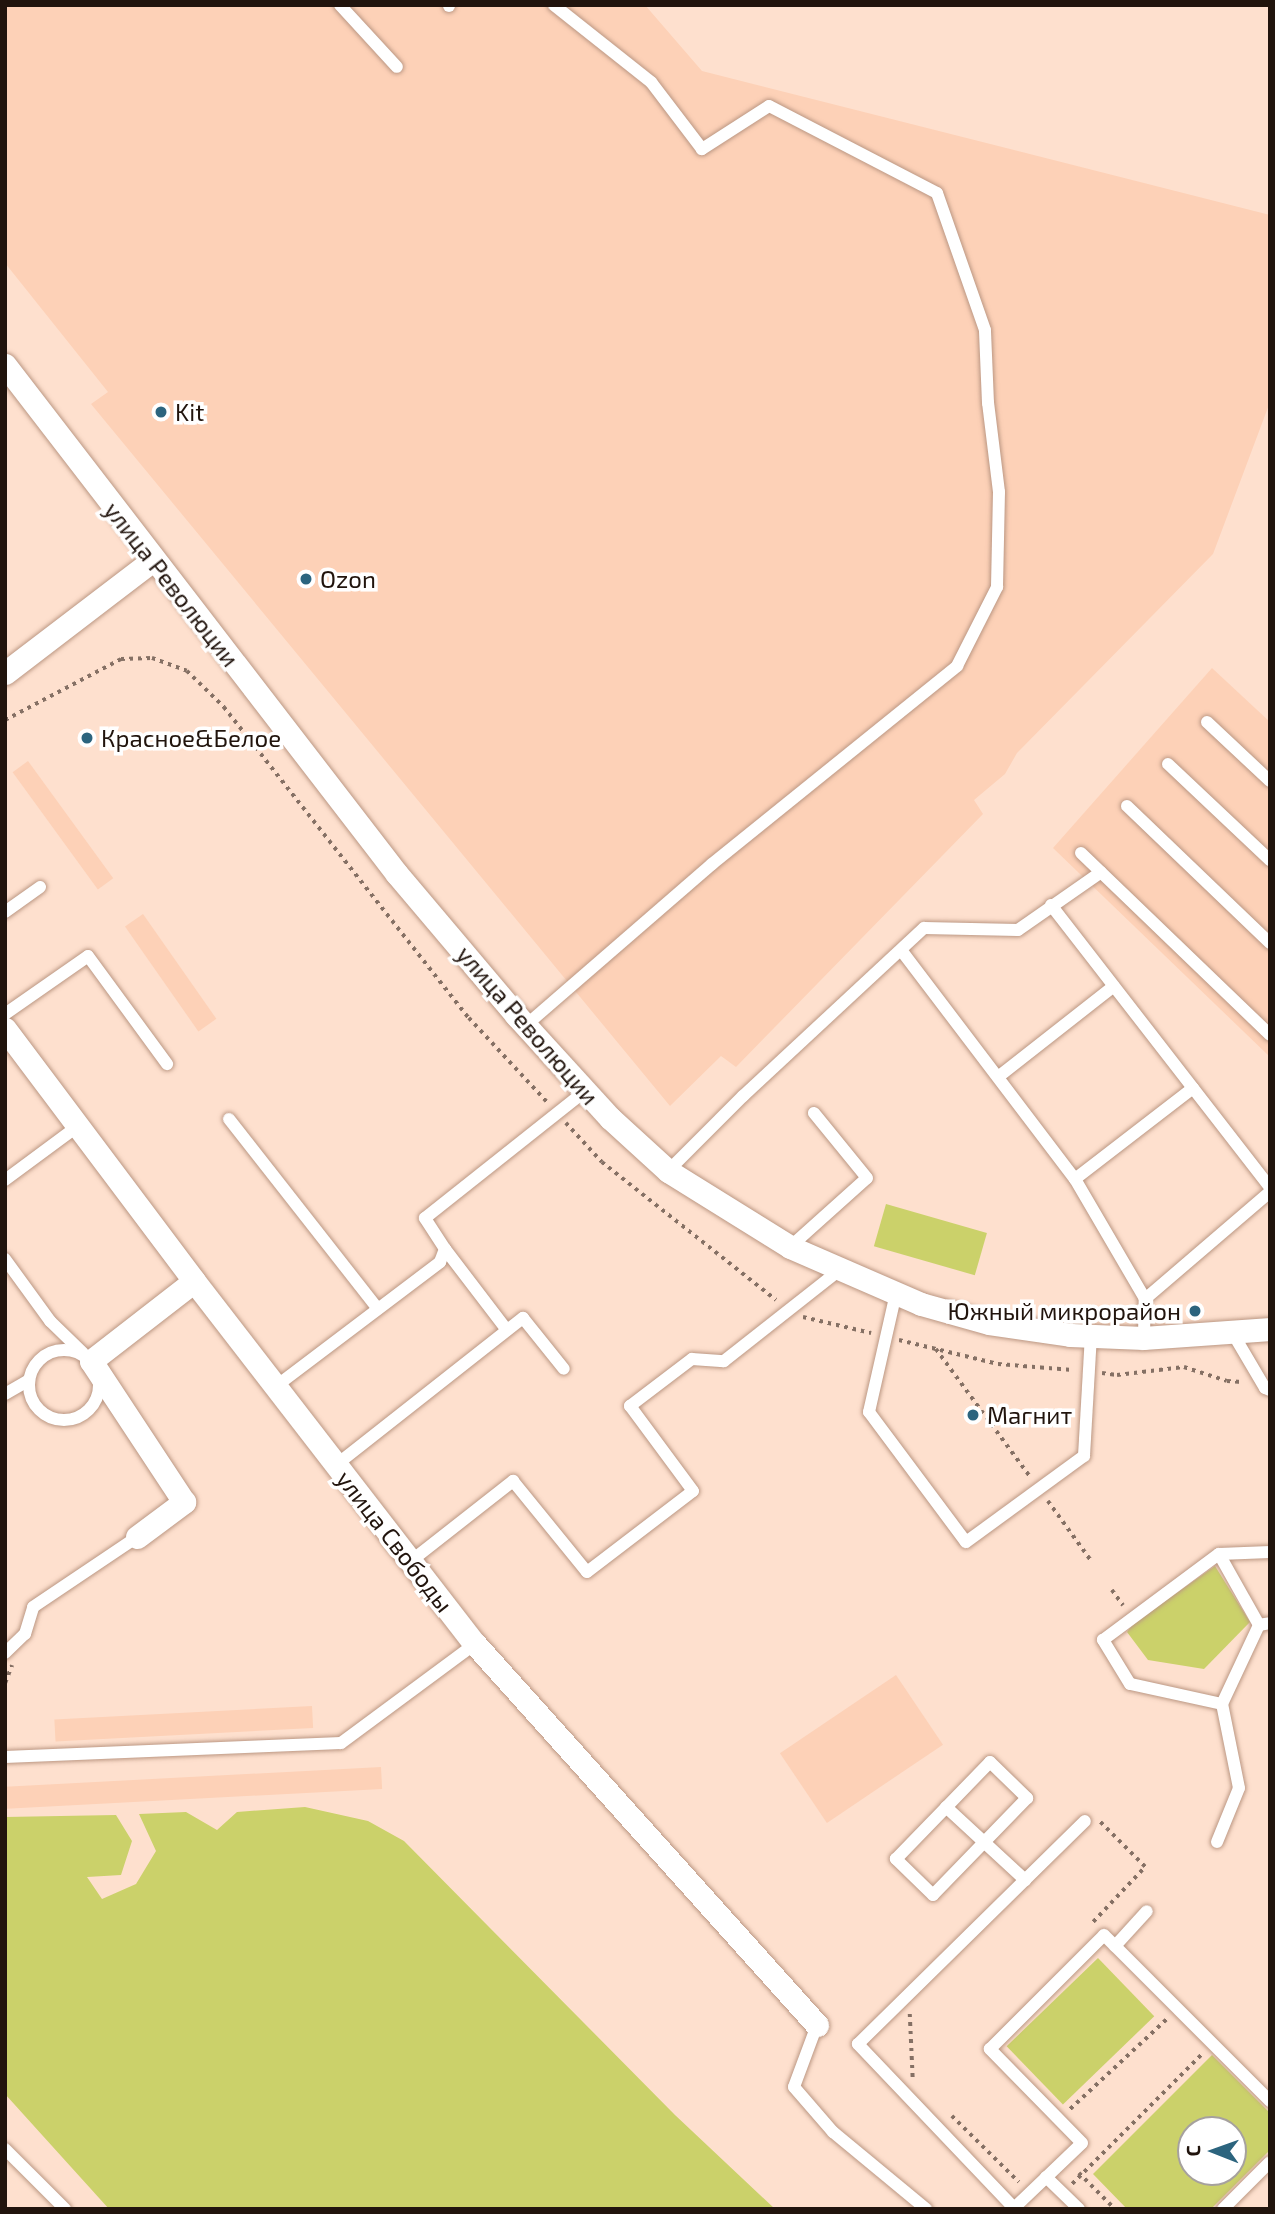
<!DOCTYPE html>
<html>
<head>
<meta charset="utf-8">
<style>
	body { margin:0 }
	#map { position:relative; width:1275px; height:2214px; overflow:hidden; background:#fee0ce; font-family:"Exo 2",sans-serif }
	div>[style] { position:absolute }
	[style*='--x'] { left:calc(var(--x)*1px); top:calc(var(--y)*1px); width:calc(var(--w)*1px); rotate:calc(var(--a)*1deg) }
	.built>* { inset:0; background:#fdd1b7; transform-origin:0 0 }
	.green>* { inset:0; background:#cbd16a; transform-origin:0 0 }
	.path>* { height:3.5px; margin-top:-1.75px; transform-origin:0; background:repeating-linear-gradient(90deg,#857064 0 3.5px,transparent 0 8.5px) }
	.roads { filter:drop-shadow(0 0 2px #bb9783) drop-shadow(0 0 2px #bb9783) }
	.service>* { height:12px; margin:-6px; padding:0 6px; transform-origin:6px; border-radius:6px; background:#fff }
	.service>.ring { margin:-6px; padding:0; box-sizing:content-box; background:none; border:12px solid #fff; border-radius:50% }
	.minor>* { height:23px; margin:-11.5px; padding:0 11.5px; transform-origin:11.5px; border-radius:11.5px; background:#fff }
	.dots>* { width:19px; height:19px; translate:-50% -50%; box-sizing:border-box; border:4px solid #fff; border-radius:50% }
	span { translate:-50% -50%; white-space:nowrap; text-align:center; line-height:1.15; -webkit-text-stroke:7px #fff; paint-order:stroke }
	.poi-label { font-size:24px; color:#21140d }
	.left { translate:0 -50%; text-align:left }
	.right { translate:-100% -50%; text-align:right }
	.street-label { font-size:24px; color:#21140d }
	.frame { position:absolute; inset:0; border:7px solid #21140d; pointer-events:none }
	.north { position:absolute; left:1177px; top:2116px; width:70px; height:70px; box-sizing:border-box; background:#fff; border:2px solid #a6a19e; border-radius:50%; rotate:271deg; font-size:19px; font-weight:700; line-height:28px; text-align:center; color:#21140d }
	.north::after { content:''; display:block; margin:auto; width:24px; height:32px; background:#2c647e; clip-path:polygon(50% 0,100% 100%,50% 72%,0 100%) }
</style>
</head>
<body>
<div id="map">
	<div class="built">
		<i style="clip-path:polygon(5px 5px,645px 5px,702px 71px,1270px 215px,1270px 402px,1213px 554px,1017px 753px,1005px 774px,974px 800px,983px 814px,736px 1067px,721px 1056px,670px 1106px,91px 404px,108px 392px,5px 263px)"></i>
		<i style="clip-path:polygon(1212px 668px,1270px 722px,1270px 1057px,1053px 848px)"></i>
		<i style="left:28px;top:761px;width:145px;height:19px;rotate:54deg"></i>
		<i style="left:143px;top:914px;width:128px;height:22px;rotate:55deg"></i>
		<i style="left:896px;top:1675px;width:84px;height:140px;rotate:56deg"></i>
		<i style="left:312px;top:1706px;width:22px;height:258px;rotate:87deg"></i>
		<i style="left:381px;top:1767px;width:22px;height:376px;rotate:87deg"></i>
	</div>
	<div class="green">
		<i style="left:886px;top:1204px;width:105px;height:44px;rotate:16deg"></i>
		<i style="clip-path:polygon(1215px 1566px,1250px 1622px,1204px 1669px,1148px 1660px,1127px 1632px,1134px 1623px)"></i>
		<i style="clip-path:polygon(305px 1807px,368px 1821px,404px 1841px,675px 2115px,775px 2209px,109px 2209px,5px 2094px,5px 1817px,116px 1815px,132px 1841px,121px 1875px,87px 1877px,102px 1899px,136px 1884px,156px 1851px,139px 1814px,186px 1812px,217px 1830px,237px 1812px)"></i>
		<i style="left:1098px;top:1958px;width:81px;height:127px;rotate:46deg"></i>
		<i style="clip-path:polygon(evenodd,1212px 2055px,1270px 2113px,1270px 2150px,1211px 2209px,1127px 2209px,1093px 2174px,1212px 2055px,1233px 2130px,1233px 2172px,1191px 2172px,1191px 2130px,1233px 2130px)"></i>
	</div>
	<div class="path">
		<i style="--x:5;--y:720;--w:131;--a:-27.7"></i>
		<i style="--x:121;--y:659;--w:31;--a:-2"></i>
		<i style="--x:152;--y:658;--w:37;--a:20"></i>
		<i style="--x:187;--y:671;--w:52;--a:44.2"></i>
		<i style="--x:224;--y:707;--w:396;--a:51.8"></i>
		<i style="--x:469;--y:1018;--w:115;--a:47.1"></i>
		<i style="--x:566;--y:1123;--w:53;--a:47.3"></i>
		<i style="--x:602;--y:1162;--w:222;--a:38.4"></i>
		<i style="--x:803;--y:1317;--w:70;--a:13.2"></i>
		<i style="--x:899;--y:1340;--w:102;--a:13.6"></i>
		<i style="--x:998;--y:1364;--w:75;--a:4.6"></i>
		<i style="--x:936;--y:1349;--w:160;--a:53.6"></i>
		<i style="--x:1102;--y:1373;--w:15;--a:8"></i>
		<i style="--x:1117;--y:1375;--w:67;--a:-6.8"></i>
		<i style="--x:1184;--y:1367;--w:45;--a:18"></i>
		<i style="--x:1227;--y:1381;--w:15;--a:4"></i>
		<i style="--x:1048;--y:1501;--w:72;--a:54.1"></i>
		<i style="--x:1112;--y:1590;--w:19;--a:54"></i>
		<i style="--x:5;--y:1683;--w:19;--a:-69"></i>
		<i style="--x:1093;--y:1922;--w:76;--a:-46.6"></i>
		<i style="--x:1145;--y:1867;--w:64;--a:-135"></i>
		<i style="--x:910;--y:2014;--w:65;--a:87.4"></i>
		<i style="--x:1070;--y:2109;--w:132;--a:-42.9"></i>
		<i style="--x:952;--y:2116;--w:94;--a:44.6"></i>
		<i style="--x:1079;--y:2173;--w:51;--a:45"></i>
		<i style="--x:1072;--y:2184;--w:185;--a:-45"></i>
	</div>
	<div class="roads">
		<div class="service">
			<i style="--x:340;--y:5;--w:84;--a:47.4"></i>
			<i style="--x:449;--y:6;--w:1;--a:-90"></i>
			<i style="--x:1207;--y:722;--w:86;--a:43.1"></i>
			<i style="--x:1168;--y:764;--w:140;--a:43.3"></i>
			<i style="--x:1127;--y:806;--w:198;--a:43.8"></i>
			<i style="--x:1081;--y:853;--w:262;--a:43.9"></i>
			<i style="--x:1051;--y:905;--w:357;--a:52.2"></i>
			<i style="--x:5;--y:912;--w:43;--a:-35.5"></i>
			<i style="--x:901;--y:950;--w:288;--a:52.8"></i>
			<i style="--x:1075;--y:1179;--w:139;--a:59.7"></i>
			<i style="--x:5;--y:1014;--w:101;--a:-34.9"></i>
			<i style="--x:88;--y:956;--w:134;--a:53.8"></i>
			<i style="--x:525;--y:1026;--w:247;--a:-40.9"></i>
			<i style="--x:712;--y:864;--w:315;--a:-38.9"></i>
			<i style="--x:957;--y:666;--w:89;--a:-63.1"></i>
			<i style="--x:997;--y:587;--w:95;--a:-88.8"></i>
			<i style="--x:999;--y:492;--w:90;--a:-97"></i>
			<i style="--x:988;--y:403;--w:73;--a:-92.4"></i>
			<i style="--x:985;--y:330;--w:145;--a:-109.3"></i>
			<i style="--x:937;--y:193;--w:189;--a:-152.6"></i>
			<i style="--x:769;--y:106;--w:80;--a:147.3"></i>
			<i style="--x:702;--y:149;--w:84;--a:-127.3"></i>
			<i style="--x:651;--y:82;--w:124;--a:-141.6"></i>
			<i style="--x:998;--y:1077;--w:147;--a:-38.1"></i>
			<i style="--x:229;--y:1119;--w:241;--a:51.9"></i>
			<i style="--x:668;--y:1171;--w:106;--a:-45"></i>
			<i style="--x:743;--y:1096;--w:247;--a:-42.9"></i>
			<i style="--x:924;--y:928;--w:94;--a:1.2"></i>
			<i style="--x:1018;--y:930;--w:101;--a:-34.9"></i>
			<i style="--x:1075;--y:1179;--w:149;--a:-37.6"></i>
			<i style="--x:5;--y:1180;--w:91;--a:-36.5"></i>
			<i style="--x:790;--y:1247;--w:103;--a:-41.9"></i>
			<i style="--x:867;--y:1178;--w:84;--a:-129.2"></i>
			<i style="--x:445;--y:1249;--w:102;--a:52.6"></i>
			<i style="--x:5;--y:1259;--w:77;--a:54"></i>
			<i style="--x:50;--y:1321;--w:46;--a:44.1"></i>
			<i style="--x:896;--y:1293;--w:122;--a:102.8"></i>
			<i style="--x:869;--y:1412;--w:162;--a:53.3"></i>
			<i style="--x:966;--y:1542;--w:146;--a:-36.1"></i>
			<i style="--x:1084;--y:1456;--w:120;--a:-86.7"></i>
			<i style="--x:1232;--y:1332;--w:65;--a:59.5"></i>
			<i style="--x:1265;--y:1388;--w:5;--a:22"></i>
			<i style="--x:1144;--y:1338;--w:39;--a:-89"></i>
			<i style="--x:1145;--y:1299;--w:165;--a:-40.6"></i>
			<i class="ring" style="left:29px;top:1350px;width:58px;height:58px"></i>
			<i style="--x:275;--y:1387;--w:207;--a:-37.1"></i>
			<i style="--x:440;--y:1262;--w:14;--a:-69"></i>
			<i style="--x:445;--y:1249;--w:37;--a:-123"></i>
			<i style="--x:425;--y:1218;--w:204;--a:-38.4"></i>
			<i style="--x:5;--y:1394;--w:28;--a:-30"></i>
			<i style="--x:336;--y:1465;--w:238;--a:-38.2"></i>
			<i style="--x:523;--y:1318;--w:65;--a:51.2"></i>
			<i style="--x:1219;--y:1554;--w:81;--a:60.6"></i>
			<i style="--x:411;--y:1561;--w:130;--a:-38.1"></i>
			<i style="--x:513;--y:1481;--w:117;--a:50.9"></i>
			<i style="--x:587;--y:1572;--w:133;--a:-37.4"></i>
			<i style="--x:693;--y:1491;--w:106;--a:-126.5"></i>
			<i style="--x:630;--y:1406;--w:78;--a:-37.2"></i>
			<i style="--x:692;--y:1359;--w:32;--a:4"></i>
			<i style="--x:724;--y:1361;--w:149;--a:-38.2"></i>
			<i style="--x:5;--y:1653;--w:28;--a:-44"></i>
			<i style="--x:25;--y:1634;--w:28;--a:-73"></i>
			<i style="--x:33;--y:1607;--w:125;--a:-33.9"></i>
			<i style="--x:1222;--y:1704;--w:94;--a:-167.7"></i>
			<i style="--x:1130;--y:1684;--w:52;--a:-121.5"></i>
			<i style="--x:1103;--y:1640;--w:144;--a:-36.6"></i>
			<i style="--x:1219;--y:1554;--w:51;--a:-2.2"></i>
			<i style="--x:5;--y:1757;--w:336;--a:-2.4"></i>
			<i style="--x:341;--y:1743;--w:167;--a:-36.5"></i>
			<i style="--x:990;--y:1762;--w:52;--a:44.2"></i>
			<i style="--x:1027;--y:1798;--w:135;--a:134.1"></i>
			<i style="--x:933;--y:1895;--w:52;--a:-135.8"></i>
			<i style="--x:896;--y:1859;--w:135;--a:-45.9"></i>
			<i style="--x:946;--y:1807;--w:108;--a:42.7"></i>
			<i style="--x:1217;--y:1842;--w:58;--a:-67.8"></i>
			<i style="--x:1239;--y:1788;--w:86;--a:-101.4"></i>
			<i style="--x:1222;--y:1704;--w:87;--a:-64.9"></i>
			<i style="--x:1259;--y:1625;--w:11;--a:-10"></i>
			<i style="--x:1115;--y:1946;--w:47;--a:-47.6"></i>
			<i style="--x:817;--y:2025;--w:66;--a:110.4"></i>
			<i style="--x:794;--y:2087;--w:60;--a:49.1"></i>
			<i style="--x:833;--y:2132;--w:121;--a:39.6"></i>
			<i style="--x:5;--y:2149;--w:85;--a:45"></i>
			<i style="--x:1046;--y:2177;--w:46;--a:44.1"></i>
			<i style="--x:1013;--y:2209;--w:95;--a:-43.7"></i>
			<i style="--x:1082;--y:2143;--w:132;--a:-134.4"></i>
			<i style="--x:990;--y:2049;--w:161;--a:-45"></i>
			<i style="--x:1104;--y:1935;--w:235;--a:45"></i>
			<i style="--x:1015;--y:2209;--w:228;--a:-133.6"></i>
			<i style="--x:858;--y:2044;--w:318;--a:-44.5"></i>
			<i style="--x:1223;--y:2209;--w:66;--a:-45"></i>
		</div>
		<div class="minor">
			<i style="--x:5;--y:365;--w:642;--a:52.4"></i>
			<i style="--x:397;--y:874;--w:185;--a:49.8"></i>
			<i style="--x:516;--y:1015;--w:139;--a:47.6"></i>
			<i style="--x:610;--y:1118;--w:79;--a:42.4"></i>
			<i style="--x:668;--y:1171;--w:144;--a:31.9"></i>
			<i style="--x:790;--y:1247;--w:143;--a:23.5"></i>
			<i style="--x:921;--y:1304;--w:71;--a:15.6"></i>
			<i style="--x:989;--y:1323;--w:82;--a:8.4"></i>
			<i style="--x:1070;--y:1335;--w:74;--a:2.3"></i>
			<i style="--x:1144;--y:1338;--w:126;--a:-4.1"></i>
			<i style="--x:5;--y:673;--w:186;--a:-37.4"></i>
			<i style="--x:5;--y:1029;--w:315;--a:53.1"></i>
			<i style="--x:194;--y:1281;--w:459;--a:52.3"></i>
			<i style="--x:475;--y:1644;--w:512;--a:48.09"></i>
			<i style="--x:137;--y:1537;--w:59;--a:-36.7"></i>
			<i style="--x:184;--y:1502;--w:169;--a:-123.4"></i>
			<i style="--x:91;--y:1361;--w:130;--a:-37.8"></i>
		</div>
	</div>
	<div class="dots">
		<i style="left:161px;top:412px;background:#2c647e"></i>
		<i style="left:306px;top:579px;background:#2c647e"></i>
		<i style="left:87px;top:738px;background:#2c647e"></i>
		<i style="left:1195px;top:1311px;background:#2c647e"></i>
		<i style="left:973px;top:1415px;background:#2c647e"></i>
	</div>
	<div class="poi-label">
		<span class="left" style="left:175px;top:412px">Kit</span>
		<span class="left" style="left:320px;top:579px">Ozon</span>
		<span class="left" style="left:101px;top:738px">Красное&amp;Белое</span>
		<span class="right" style="left:1181px;top:1311px">Южный микрорайон</span>
		<span class="left" style="left:987px;top:1415px">Магнит</span>
	</div>
	<div class="street-label">
		<span style="left:172px;top:584px;rotate:52deg">улица Революции</span>
		<span style="left:528px;top:1025px;rotate:49deg">улица Революции</span>
		<span style="left:395px;top:1541px;rotate:52deg">улица Свободы</span>
	</div>
	<div class="frame"></div>
	<div class="north">С</div>
</div>
</body>
</html>
